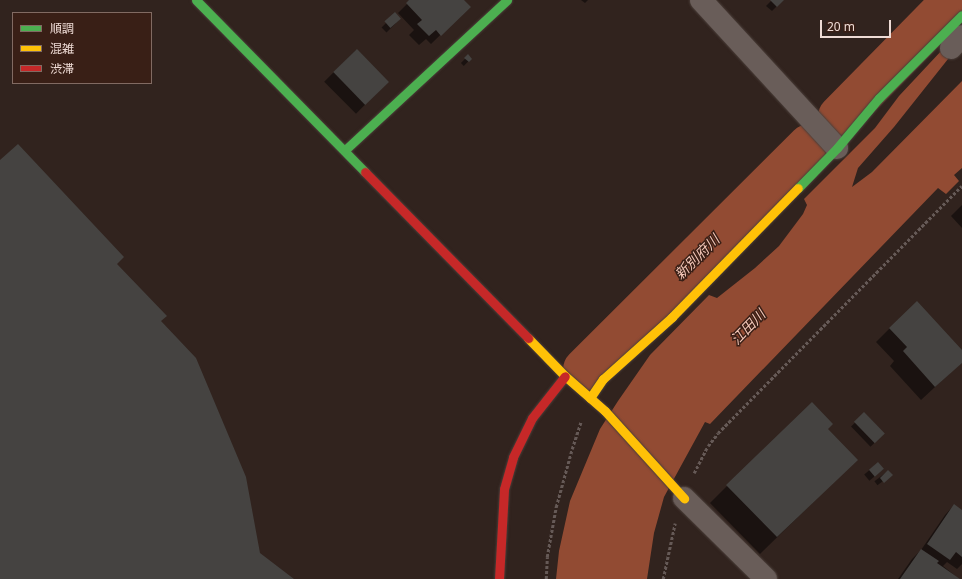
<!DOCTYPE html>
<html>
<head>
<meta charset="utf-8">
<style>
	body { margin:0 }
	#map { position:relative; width:962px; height:579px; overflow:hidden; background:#31231e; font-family:"Noto Sans","Noto Sans JP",sans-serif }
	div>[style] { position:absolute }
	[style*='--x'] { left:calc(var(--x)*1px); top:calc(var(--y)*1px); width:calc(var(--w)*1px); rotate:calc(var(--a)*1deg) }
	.water>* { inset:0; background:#924b33 }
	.shadow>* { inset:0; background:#0007; transform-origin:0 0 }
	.river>* { height:43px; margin:-21.5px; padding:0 21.5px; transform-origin:21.5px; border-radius:21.5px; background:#924b33 }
	.building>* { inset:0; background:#454341; transform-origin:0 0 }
	.path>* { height:2.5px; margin-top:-1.25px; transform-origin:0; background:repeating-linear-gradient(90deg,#665a57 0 3px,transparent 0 5px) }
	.roads { filter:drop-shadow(0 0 1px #4a3e39) drop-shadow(0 0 1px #4a3e39) }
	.street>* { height:22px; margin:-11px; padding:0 11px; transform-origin:11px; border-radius:11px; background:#695d59 }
	.fast>* { height:9px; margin:-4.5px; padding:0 4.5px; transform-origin:4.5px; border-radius:4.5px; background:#4caf50 }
	.slow>* { height:9px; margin:-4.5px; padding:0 4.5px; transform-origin:4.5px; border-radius:4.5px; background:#ffc107 }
	.jam>* { height:9px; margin:-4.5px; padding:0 4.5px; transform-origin:4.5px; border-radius:4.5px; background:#c62828 }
	span { translate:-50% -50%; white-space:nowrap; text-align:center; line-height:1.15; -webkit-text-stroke:3px #391f16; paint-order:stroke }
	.water-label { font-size:14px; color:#f4c7b8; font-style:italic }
	.legend { position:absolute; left:12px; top:12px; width:140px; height:72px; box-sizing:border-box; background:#391f16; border:1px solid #816a62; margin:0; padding:5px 7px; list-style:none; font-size:12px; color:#eedbd5 }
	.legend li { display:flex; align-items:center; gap:8px; height:20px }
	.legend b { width:20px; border:1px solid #816a62 }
	.scale { position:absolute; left:820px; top:20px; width:71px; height:18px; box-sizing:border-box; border:2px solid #eedbd5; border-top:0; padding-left:5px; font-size:12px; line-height:14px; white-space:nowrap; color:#eedbd5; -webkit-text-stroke:3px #391f16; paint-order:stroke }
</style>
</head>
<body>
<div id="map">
	<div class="water">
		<i style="clip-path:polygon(943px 49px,952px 54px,894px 127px,858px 168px,852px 187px,872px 172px,962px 81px,962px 168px,954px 175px,959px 181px,946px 194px,938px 188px,710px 424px,705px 422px,664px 497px,654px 533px,647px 579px,556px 579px,559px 551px,570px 501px,600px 429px,618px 401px,650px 355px,709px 295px,717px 298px,755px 268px,779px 246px,803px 214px,807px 205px,804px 199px,875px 128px,899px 96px)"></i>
	</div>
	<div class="shadow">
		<i style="clip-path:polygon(411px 0,462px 0,469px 7px,431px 44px,426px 39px,419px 45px,409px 35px,414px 30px,398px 13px)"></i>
		<i style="clip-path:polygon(581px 0,588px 0,585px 3px)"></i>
		<i style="clip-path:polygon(772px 0,783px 0,772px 11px,766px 6px)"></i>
		<i style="left:395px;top:14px;width:7px;height:19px;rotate:45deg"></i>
		<i style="left:356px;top:50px;width:45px;height:45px;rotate:45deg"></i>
		<i style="left:468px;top:56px;width:4px;height:10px;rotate:45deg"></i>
		<i style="clip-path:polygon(962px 205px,962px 228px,951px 216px)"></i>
		<i style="clip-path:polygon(890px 328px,962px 351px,962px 362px,921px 400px,890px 366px,894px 361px,876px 342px)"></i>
		<i style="left:864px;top:414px;width:28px;height:18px;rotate:46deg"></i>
		<i style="clip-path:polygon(827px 429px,839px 477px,760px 554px,710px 503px,727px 486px)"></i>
		<i style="left:878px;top:463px;width:8px;height:18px;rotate:50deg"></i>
		<i style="left:888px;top:471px;width:5px;height:17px;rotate:53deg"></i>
		<i style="clip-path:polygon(954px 505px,962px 511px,962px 564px,957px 569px,947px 562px,943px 566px,959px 579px,898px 579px,912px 559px,921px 550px,945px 515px)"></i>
	</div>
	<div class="river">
		<i style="--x:839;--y:116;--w:163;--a:-45.5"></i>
		<i style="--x:584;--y:369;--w:317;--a:-44.9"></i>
	</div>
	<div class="building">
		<i style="clip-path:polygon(409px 0,464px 0,471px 7px,441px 36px,436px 30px,429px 36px,417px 24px,422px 20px,406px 3px)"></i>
		<i style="clip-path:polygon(770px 0,784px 0,777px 7px)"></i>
		<i style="left:395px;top:12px;width:9px;height:14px;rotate:49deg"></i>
		<i style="left:357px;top:49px;width:46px;height:33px;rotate:46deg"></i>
		<i style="clip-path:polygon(468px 54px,472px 59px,469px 62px,464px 58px)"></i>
		<i style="clip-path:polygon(18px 144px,124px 257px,117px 264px,167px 316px,161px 321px,196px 358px,246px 477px,260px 553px,294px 579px,0 579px,0 160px)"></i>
		<i style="clip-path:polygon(917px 301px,962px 350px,962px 363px,935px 387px,903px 351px,907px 347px,889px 328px)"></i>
		<i style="clip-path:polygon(812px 402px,833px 424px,828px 429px,858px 460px,777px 537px,726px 485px)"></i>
		<i style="left:864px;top:412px;width:30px;height:14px;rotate:46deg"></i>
		<i style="left:878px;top:462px;width:9px;height:12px;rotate:49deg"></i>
		<i style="clip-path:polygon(888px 470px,893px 475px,884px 483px,880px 478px)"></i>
		<i style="clip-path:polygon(954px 504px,962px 510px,962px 557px,956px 552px,950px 560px,927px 544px)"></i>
		<i style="clip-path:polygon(921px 549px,939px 561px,937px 563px,960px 579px,900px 579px)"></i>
	</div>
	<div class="path">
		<i style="--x:694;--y:473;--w:30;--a:-63"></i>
		<i style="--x:708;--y:446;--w:16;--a:-52"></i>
		<i style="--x:718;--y:433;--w:347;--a:-45.4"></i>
		<i style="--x:546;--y:579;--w:22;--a:-87"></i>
		<i style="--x:547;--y:557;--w:51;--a:-79.8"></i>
		<i style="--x:556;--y:507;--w:60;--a:-74.6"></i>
		<i style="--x:572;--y:449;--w:28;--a:-72"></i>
		<i style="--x:663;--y:579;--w:57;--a:-77.9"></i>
	</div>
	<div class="roads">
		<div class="street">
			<i style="--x:701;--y:0;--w:201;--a:47.4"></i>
			<i style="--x:951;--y:48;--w:16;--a:-47"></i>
			<i style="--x:684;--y:498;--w:115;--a:44.6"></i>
		</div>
		<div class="fast">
			<i style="--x:196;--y:0;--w:241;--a:45.5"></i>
			<i style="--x:345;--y:150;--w:221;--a:-42.8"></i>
			<i style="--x:798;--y:188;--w:56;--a:-45.7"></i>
			<i style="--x:837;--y:148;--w:65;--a:-50"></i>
			<i style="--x:879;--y:98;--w:117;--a:-45"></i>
		</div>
		<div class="slow">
			<i style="--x:528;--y:338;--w:53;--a:45.8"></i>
			<i style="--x:565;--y:376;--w:53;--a:41.2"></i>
			<i style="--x:605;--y:411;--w:118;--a:47.8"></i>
			<i style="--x:590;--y:398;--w:23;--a:-56"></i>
			<i style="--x:603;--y:379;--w:93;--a:-41.9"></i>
			<i style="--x:672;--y:317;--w:180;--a:-45.7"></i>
		</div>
		<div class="jam">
			<i style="--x:365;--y:172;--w:233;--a:45.5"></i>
			<i style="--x:499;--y:579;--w:90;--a:-86.8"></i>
			<i style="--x:504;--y:489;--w:33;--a:-74"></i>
			<i style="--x:513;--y:457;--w:43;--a:-64"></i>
			<i style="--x:532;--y:418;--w:53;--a:-51.8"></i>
		</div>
	</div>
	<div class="water-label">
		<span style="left:697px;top:257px;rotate:-45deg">新別府川</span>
		<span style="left:748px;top:327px;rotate:-46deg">江田川</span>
	</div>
	<ul class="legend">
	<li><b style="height:5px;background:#4caf50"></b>順調</li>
	<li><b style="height:5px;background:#ffc107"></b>混雑</li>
	<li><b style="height:5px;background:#c62828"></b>渋滞</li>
	</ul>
	<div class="scale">20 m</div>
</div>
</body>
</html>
